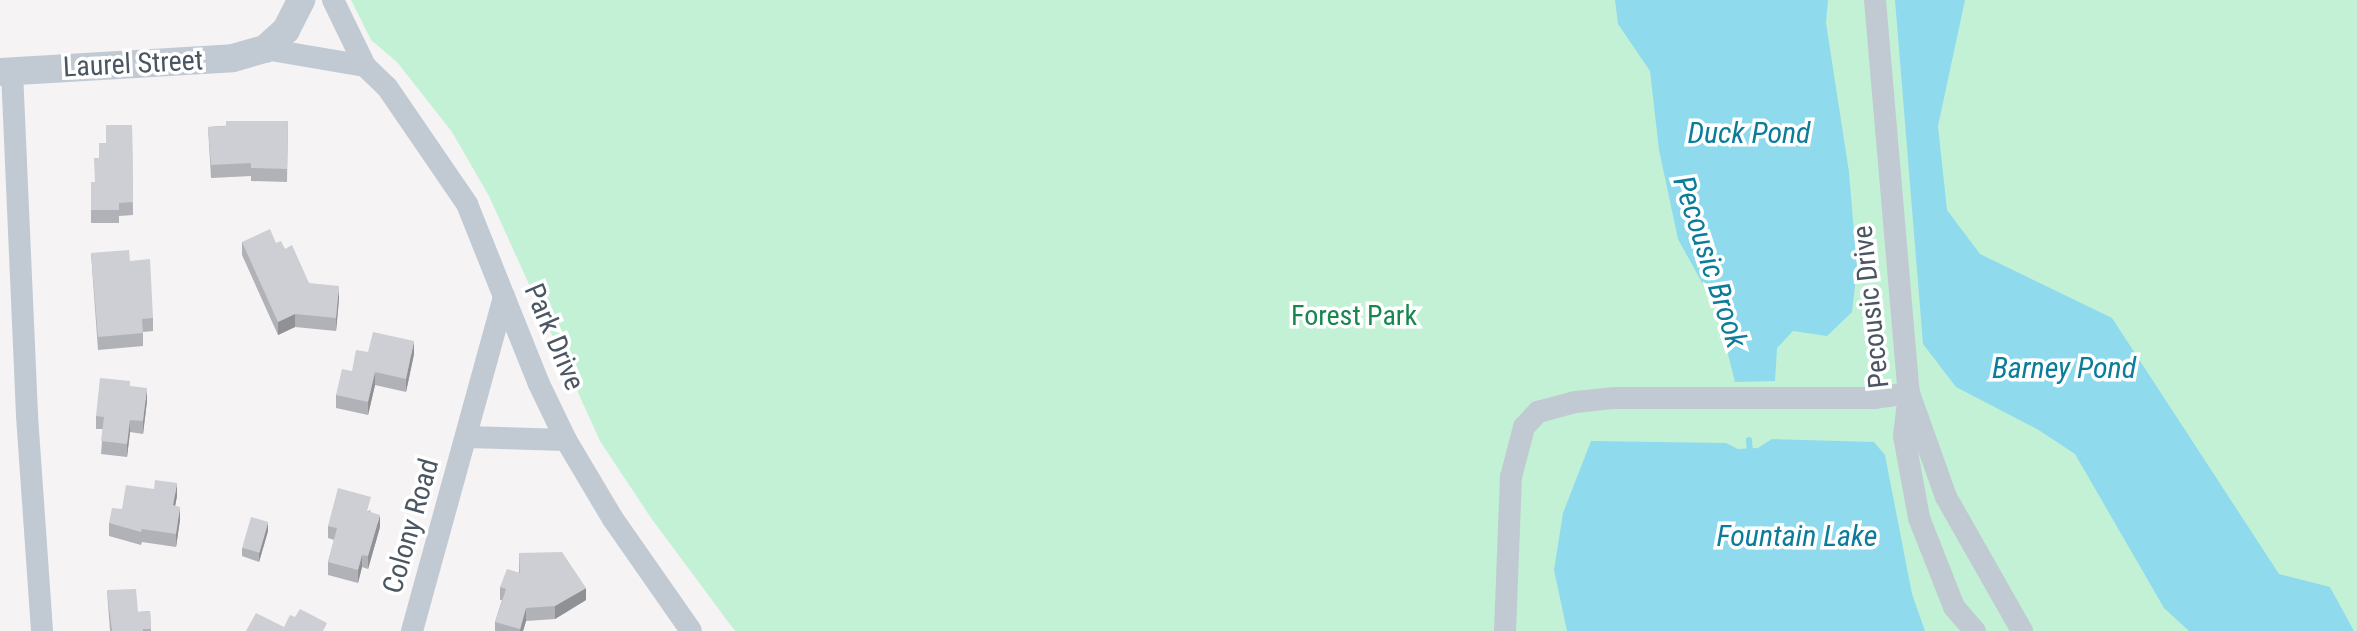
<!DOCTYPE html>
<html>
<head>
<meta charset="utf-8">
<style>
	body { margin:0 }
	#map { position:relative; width:2357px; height:631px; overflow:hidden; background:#f5f3f3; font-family:"Roboto Condensed",sans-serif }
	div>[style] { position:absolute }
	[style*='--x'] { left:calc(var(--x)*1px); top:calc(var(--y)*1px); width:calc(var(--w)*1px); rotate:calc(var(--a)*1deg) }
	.green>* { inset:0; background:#c3f1d5 }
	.water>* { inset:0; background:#90daee }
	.stream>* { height:6px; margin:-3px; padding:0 3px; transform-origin:3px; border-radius:3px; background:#90daee }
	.minor>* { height:22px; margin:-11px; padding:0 11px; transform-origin:11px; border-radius:11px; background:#c1cad2 }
	.tertiary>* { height:28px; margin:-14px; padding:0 14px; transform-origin:14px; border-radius:14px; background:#c1cad2 }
	.wall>* { inset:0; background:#b0b2b7 }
	.shaded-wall>* { inset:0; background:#909195 }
	.building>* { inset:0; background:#cdcfd5; transform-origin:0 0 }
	span { translate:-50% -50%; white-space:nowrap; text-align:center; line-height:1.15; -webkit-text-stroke:7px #fff; paint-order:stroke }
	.street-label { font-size:28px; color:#4a5661 }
	.park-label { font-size:28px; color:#17864f }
	.water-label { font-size:30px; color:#0c7c9b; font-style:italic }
</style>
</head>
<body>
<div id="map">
	<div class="green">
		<i style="clip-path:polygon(351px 0,2357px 0,2357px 631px,735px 631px,651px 518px,600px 441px,489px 196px,452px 132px,397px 62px,371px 40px)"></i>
	</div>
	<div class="water">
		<i style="clip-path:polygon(1615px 0,1828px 0,1826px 23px,1849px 172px,1857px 268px,1852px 312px,1827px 336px,1793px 331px,1777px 348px,1775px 381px,1735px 382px,1717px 310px,1678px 239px,1659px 150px,1650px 71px,1618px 24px)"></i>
		<i style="clip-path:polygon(1895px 0,1965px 0,1938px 126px,1947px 210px,1980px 254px,2112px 318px,2279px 574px,2330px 587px,2354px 631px,2189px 631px,2164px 608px,2075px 454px,2037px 429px,1956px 387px,1923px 344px)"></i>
		<i style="clip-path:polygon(1772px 439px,1874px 442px,1885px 455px,1912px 594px,1925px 631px,1567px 631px,1554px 570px,1563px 513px,1591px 441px,1726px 443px,1738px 449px,1758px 448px)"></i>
	</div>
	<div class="stream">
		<i style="--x:1749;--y:440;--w:16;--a:86"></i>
	</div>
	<div class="minor">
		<i style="--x:333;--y:0;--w:73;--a:64.1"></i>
		<i style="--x:365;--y:66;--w:30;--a:44"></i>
		<i style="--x:387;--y:87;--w:142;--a:55.6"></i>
		<i style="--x:467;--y:204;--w:194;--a:68.2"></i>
		<i style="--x:539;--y:384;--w:62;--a:64.3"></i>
		<i style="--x:566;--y:440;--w:92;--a:59.3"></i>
		<i style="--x:613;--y:519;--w:136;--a:55.1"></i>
		<i style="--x:1875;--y:0;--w:394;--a:85.1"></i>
		<i style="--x:1909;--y:393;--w:110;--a:70.4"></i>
		<i style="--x:1946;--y:497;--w:154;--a:60.4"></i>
		<i style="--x:265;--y:49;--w:101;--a:9.6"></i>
		<i style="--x:12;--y:71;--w:345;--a:87.5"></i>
		<i style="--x:27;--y:416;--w:216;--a:86"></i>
		<i style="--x:467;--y:437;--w:99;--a:1.7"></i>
		<i style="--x:412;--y:631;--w:347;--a:-74.6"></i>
		<i style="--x:1505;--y:631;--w:154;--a:-87.8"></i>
		<i style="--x:1511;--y:477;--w:52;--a:-75.4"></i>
		<i style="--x:1524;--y:427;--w:21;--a:-47"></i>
		<i style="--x:1538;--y:412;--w:39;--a:-15"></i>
		<i style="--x:1576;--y:402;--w:39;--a:-6"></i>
		<i style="--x:1615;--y:398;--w:259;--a:0"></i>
		<i style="--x:1874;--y:398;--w:35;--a:-8"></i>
		<i style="--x:1909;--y:393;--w:43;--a:96.6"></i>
		<i style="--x:1904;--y:436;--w:83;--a:79.6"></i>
		<i style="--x:1919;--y:518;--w:96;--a:68.5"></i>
		<i style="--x:1954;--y:607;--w:32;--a:49"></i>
	</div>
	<div class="tertiary">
		<i style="--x:0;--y:72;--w:233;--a:-3.4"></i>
		<i style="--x:233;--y:58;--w:33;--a:-16"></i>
		<i style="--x:265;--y:49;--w:28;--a:-42"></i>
		<i style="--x:286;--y:30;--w:34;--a:-63"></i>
	</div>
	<div class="wall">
		<i style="clip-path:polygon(288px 121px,287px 182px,251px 181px,251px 176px,211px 178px,208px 127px)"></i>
		<i style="clip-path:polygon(132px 125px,133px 215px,119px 216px,119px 223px,91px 223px,91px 182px,95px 182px,99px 158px,106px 143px)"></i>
		<i style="clip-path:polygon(242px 242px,276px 243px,285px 249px,309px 283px,339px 299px,336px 331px,295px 327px,278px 335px,242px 255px)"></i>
		<i style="clip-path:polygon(91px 253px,130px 261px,153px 318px,153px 331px,143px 332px,143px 346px,98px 350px)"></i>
		<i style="clip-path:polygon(414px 354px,406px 392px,375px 385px,368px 415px,336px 408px,336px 395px,352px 371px)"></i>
		<i style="clip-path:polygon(130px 386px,147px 401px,143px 434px,130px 432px,127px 457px,101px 454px,103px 429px,96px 429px,96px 416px)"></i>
		<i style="clip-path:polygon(154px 489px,177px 496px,175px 506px,180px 520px,176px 547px,142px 542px,141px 545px,109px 536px,109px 523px,122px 509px)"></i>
		<i style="clip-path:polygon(371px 510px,370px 512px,380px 527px,368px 569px,362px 567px,358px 583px,328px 575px,328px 562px,334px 540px,328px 538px,328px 526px)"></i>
		<i style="clip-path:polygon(268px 531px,259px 562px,242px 556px,242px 548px)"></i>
		<i style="clip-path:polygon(519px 553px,586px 600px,555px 619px,526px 621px,523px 631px,495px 631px,495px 622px,502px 600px,500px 600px,500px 587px,519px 573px)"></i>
		<i style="clip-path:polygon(107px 590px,138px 612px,150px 611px,151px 631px,110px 631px)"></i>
	</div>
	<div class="shaded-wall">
		<i style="clip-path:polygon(339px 286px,339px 299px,336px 331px,336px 318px)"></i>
		<i style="clip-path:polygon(295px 314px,295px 327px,278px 335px,278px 322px)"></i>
		<i style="clip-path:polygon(414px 341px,414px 354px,406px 392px,406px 379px)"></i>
		<i style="clip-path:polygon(375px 372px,375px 385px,368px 415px,368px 402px)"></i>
		<i style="clip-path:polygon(147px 388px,147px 401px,143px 434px,143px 421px)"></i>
		<i style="clip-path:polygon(130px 420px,130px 432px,127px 457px,127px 444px)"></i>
		<i style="clip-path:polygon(177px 483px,177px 496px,173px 518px,173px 505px)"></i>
		<i style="clip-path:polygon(180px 507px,180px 520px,176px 547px,176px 534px)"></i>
		<i style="clip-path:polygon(380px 515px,380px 527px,368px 569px,368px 556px)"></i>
		<i style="clip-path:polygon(268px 522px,268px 531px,259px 562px,259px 553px)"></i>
		<i style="clip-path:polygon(362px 555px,362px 567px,358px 583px,358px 570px)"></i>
		<i style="clip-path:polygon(586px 588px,586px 600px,555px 619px,555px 606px)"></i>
		<i style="clip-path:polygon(526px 608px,526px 621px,523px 631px,520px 631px)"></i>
	</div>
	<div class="building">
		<i style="clip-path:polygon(226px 121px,288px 121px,287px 169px,251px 168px,251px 163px,211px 165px,208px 127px,226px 126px)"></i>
		<i style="clip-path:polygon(106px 125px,132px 125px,133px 202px,119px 203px,119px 210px,91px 210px,91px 182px,95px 182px,94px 158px,99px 158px,99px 143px,106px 143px)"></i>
		<i style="clip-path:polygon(270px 229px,276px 243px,281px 241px,285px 249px,292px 245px,309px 283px,339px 286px,336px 318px,295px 314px,278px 322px,242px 242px)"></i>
		<i style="clip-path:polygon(129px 250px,130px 261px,150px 259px,153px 318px,142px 319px,143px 333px,98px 337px,91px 253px)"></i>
		<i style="clip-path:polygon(373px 332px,414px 341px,406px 379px,375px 372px,368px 402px,336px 395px,342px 369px,352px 371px,356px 350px,368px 352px)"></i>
		<i style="clip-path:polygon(100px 378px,130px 381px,130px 386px,147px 388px,143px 421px,130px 420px,127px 444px,101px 441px,104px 417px,96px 416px)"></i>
		<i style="clip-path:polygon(155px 480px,177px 483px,173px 505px,180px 507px,176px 534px,142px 529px,141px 532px,109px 523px,112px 508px,122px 509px,126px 485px,154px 489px)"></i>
		<i style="clip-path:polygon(338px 488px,371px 497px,367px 511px,380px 515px,368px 556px,362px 555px,358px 570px,328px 562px,337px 528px,328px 526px)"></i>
		<i style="left:251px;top:517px;width:18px;height:32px;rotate:16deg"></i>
		<i style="clip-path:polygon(562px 552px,586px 588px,555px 606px,526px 608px,520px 629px,495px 622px,506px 589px,500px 587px,507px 569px,520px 573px,519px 553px)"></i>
		<i style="clip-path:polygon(136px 589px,138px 612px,150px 611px,151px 629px,143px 629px,143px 631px,112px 631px,107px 590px)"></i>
		<i style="clip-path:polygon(300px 609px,327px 623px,323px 631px,246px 631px,256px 613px,284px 627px,290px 615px,295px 617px)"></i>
	</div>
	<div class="street-label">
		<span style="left:133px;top:64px;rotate:-3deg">Laurel Street</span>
		<span style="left:1871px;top:307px;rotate:-96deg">Pecousic Drive</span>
		<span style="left:554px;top:337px;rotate:67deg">Park Drive</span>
		<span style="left:411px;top:526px;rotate:-74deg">Colony Road</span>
	</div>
	<div class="park-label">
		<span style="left:1354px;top:316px">Forest Park</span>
	</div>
	<div class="water-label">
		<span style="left:1749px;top:133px">Duck Pond</span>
		<span style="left:1710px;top:262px;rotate:72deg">Pecousic Brook</span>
		<span style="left:2064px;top:368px">Barney Pond</span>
		<span style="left:1797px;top:536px">Fountain Lake</span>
	</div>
</div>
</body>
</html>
